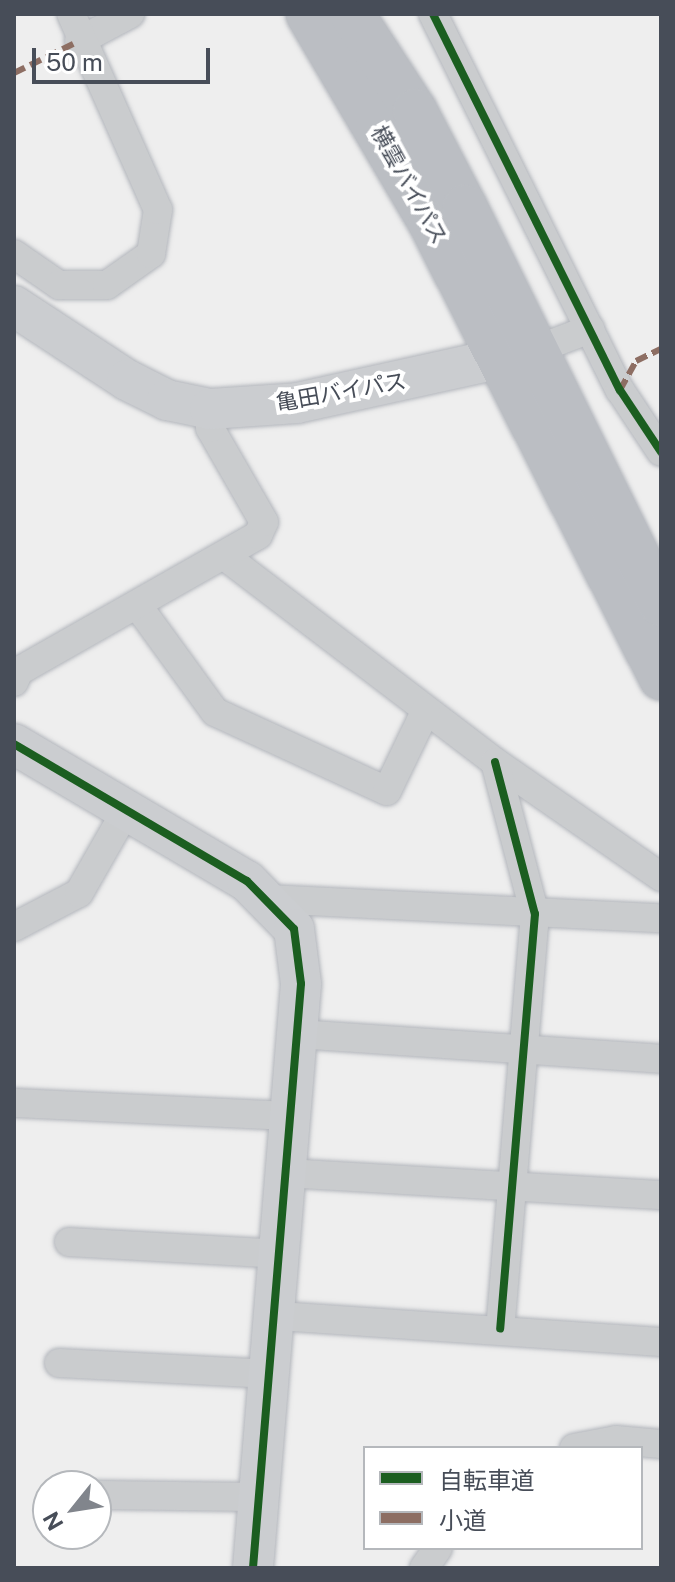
<!DOCTYPE html>
<html>
<head>
<meta charset="utf-8">
<style>
	body { margin:0 }
	#map { position:relative; width:675px; height:1582px; overflow:hidden; background:#eee; font-family:"Public Sans","Noto Sans JP",sans-serif }
	div>[style] { position:absolute }
	[style*='--x'] { left:calc(var(--x)*1px); top:calc(var(--y)*1px); width:calc(var(--w)*1px); rotate:calc(var(--a)*1deg) }
	.roads { filter:drop-shadow(0 0 2px #b3b6bc) drop-shadow(0 0 2px #b3b6bc) }
	.street>* { height:28px; margin:-14px; padding:0 14px; transform-origin:14px; border-radius:14px; background:#caccce }
	.secondary>* { height:40px; margin:-20px; padding:0 20px; transform-origin:20px; border-radius:20px; background:#cbcdd0 }
	.highway>* { height:44px; margin:-22px; padding:0 22px; transform-origin:22px; border-radius:22px; background:#bbbec3 }
	.quiet>* { height:6px; margin-top:-3px; transform-origin:0; background:repeating-linear-gradient(90deg,#8d6e63 0 12px,transparent 0 18px) }
	.cycleway>* { height:8px; margin:-4px; padding:0 4px; transform-origin:4px; border-radius:4px; background:#1b5e20 }
	span { translate:-50% -50%; white-space:nowrap; text-align:center; line-height:1.15; -webkit-text-stroke:8px #fff; paint-order:stroke }
	.street-label { font-size:22px; color:#474d58 }
	.frame { position:absolute; inset:0; border:16px solid #474d58; pointer-events:none }
	.legend { position:absolute; left:363px; top:1446px; width:280px; height:104px; box-sizing:border-box; background:#fff; border:2px solid #b5b8bc; margin:0; padding:10px 14px; list-style:none; font-size:24px; color:#474d58 }
	.legend li { display:flex; align-items:center; gap:16px; height:40px }
	.legend b { width:40px; border:2px solid #b5b8bc }
	.north { position:absolute; left:32px; top:1470px; width:80px; height:80px; box-sizing:border-box; background:#fff; border:2px solid #b5b8bc; border-radius:50%; rotate:240deg; font-size:22px; font-weight:700; line-height:32px; text-align:center; color:#474d58 }
	.north::after { content:''; display:block; margin:auto; width:28px; height:36px; background:#81858c; clip-path:polygon(50% 0,100% 100%,50% 72%,0 100%) }
	.scale { position:absolute; left:32px; top:48px; width:178px; height:36px; box-sizing:border-box; border:4px solid #474d58; border-top:0; padding-left:10px; font-size:24px; line-height:28px; white-space:nowrap; color:#474d58; -webkit-text-stroke:6px #fff; paint-order:stroke }
</style>
</head>
<body>
<div id="map">
	<div class="roads">
		<div class="street">
			<i style="--x:433;--y:14;--w:420;--a:63.6"></i>
			<i style="--x:620;--y:390;--w:74;--a:56.5"></i>
			<i style="--x:79;--y:41;--w:58;--a:-27.9"></i>
			<i style="--x:14;--y:254;--w:55;--a:34.6"></i>
			<i style="--x:59;--y:285;--w:48;--a:0"></i>
			<i style="--x:107;--y:285;--w:54;--a:-35.2"></i>
			<i style="--x:151;--y:254;--w:45;--a:-81"></i>
			<i style="--x:158;--y:210;--w:214;--a:-113.9"></i>
			<i style="--x:538;--y:349;--w:56;--a:-21"></i>
			<i style="--x:226;--y:557;--w:338;--a:37.3"></i>
			<i style="--x:495;--y:762;--w:202;--a:34.7"></i>
			<i style="--x:138;--y:606;--w:131;--a:54"></i>
			<i style="--x:215;--y:712;--w:189;--a:24.7"></i>
			<i style="--x:387;--y:791;--w:90;--a:-64.3"></i>
			<i style="--x:14;--y:682;--w:12;--a:-66"></i>
			<i style="--x:19;--y:671;--w:275;--a:-29.6"></i>
			<i style="--x:258;--y:535;--w:14;--a:-65"></i>
			<i style="--x:264;--y:522;--w:108;--a:-119.9"></i>
			<i style="--x:210;--y:428;--w:19;--a:-90"></i>
			<i style="--x:495;--y:762;--w:157;--a:75.3"></i>
			<i style="--x:535;--y:914;--w:416;--a:94.8"></i>
			<i style="--x:267;--y:899;--w:394;--a:2.8"></i>
			<i style="--x:14;--y:927;--w:73;--a:-27.6"></i>
			<i style="--x:79;--y:893;--w:97;--a:-60.3"></i>
			<i style="--x:297;--y:1034;--w:365;--a:3.9"></i>
			<i style="--x:14;--y:1103;--w:277;--a:2.7"></i>
			<i style="--x:287;--y:1173;--w:375;--a:3.4"></i>
			<i style="--x:69;--y:1242;--w:213;--a:3.2"></i>
			<i style="--x:278;--y:1316;--w:384;--a:3.9"></i>
			<i style="--x:59;--y:1363;--w:212;--a:3"></i>
			<i style="--x:574;--y:1448;--w:43;--a:-10.8"></i>
			<i style="--x:616;--y:1440;--w:45;--a:5.1"></i>
			<i style="--x:96;--y:1495;--w:163;--a:0.7"></i>
			<i style="--x:424;--y:1568;--w:24;--a:-55"></i>
		</div>
		<div class="secondary">
			<i style="--x:14;--y:306;--w:135;--a:33.2"></i>
			<i style="--x:127;--y:380;--w:45;--a:26.6"></i>
			<i style="--x:167;--y:400;--w:44;--a:11.8"></i>
			<i style="--x:210;--y:409;--w:87;--a:-3.9"></i>
			<i style="--x:297;--y:403;--w:237;--a:-12.4"></i>
			<i style="--x:14;--y:744;--w:270;--a:30.5"></i>
			<i style="--x:247;--y:881;--w:67;--a:45.6"></i>
			<i style="--x:294;--y:929;--w:55;--a:82.7"></i>
			<i style="--x:301;--y:984;--w:586;--a:94.7"></i>
		</div>
		<div class="highway">
			<i style="--x:308;--y:14;--w:243;--a:59.6"></i>
			<i style="--x:431;--y:224;--w:509;--a:63.13"></i>
			<i style="--x:352;--y:14;--w:116;--a:57"></i>
			<i style="--x:415;--y:111;--w:108;--a:62.5"></i>
			<i style="--x:465;--y:207;--w:443;--a:63.7"></i>
		</div>
	</div>
	<div class="quiet">
		<i style="--x:14;--y:73;--w:72;--a:-26.2"></i>
		<i style="--x:620;--y:390;--w:33;--a:-61"></i>
		<i style="--x:636;--y:361;--w:28;--a:-26"></i>
	</div>
	<div class="cycleway">
		<i style="--x:433;--y:14;--w:420;--a:63.6"></i>
		<i style="--x:620;--y:390;--w:74;--a:56.5"></i>
		<i style="--x:14;--y:744;--w:270;--a:30.5"></i>
		<i style="--x:247;--y:881;--w:67;--a:45.6"></i>
		<i style="--x:294;--y:929;--w:55;--a:82.7"></i>
		<i style="--x:301;--y:984;--w:586;--a:94.7"></i>
		<i style="--x:495;--y:762;--w:157;--a:75.3"></i>
		<i style="--x:535;--y:914;--w:416;--a:94.8"></i>
	</div>
	<div class="street-label">
		<span style="left:409px;top:185px;rotate:61deg">横雲バイパス</span>
		<span style="left:341px;top:392px;rotate:-10deg">亀田バイパス</span>
	</div>
	<div class="frame"></div>
	<ul class="legend">
	<li><b style="height:10px;background:#1b5e20"></b>自転車道</li>
	<li><b style="height:10px;background:#8d6e63"></b>小道</li>
	</ul>
	<div class="north">N</div>
	<div class="scale">50 m</div>
</div>
</body>
</html>
